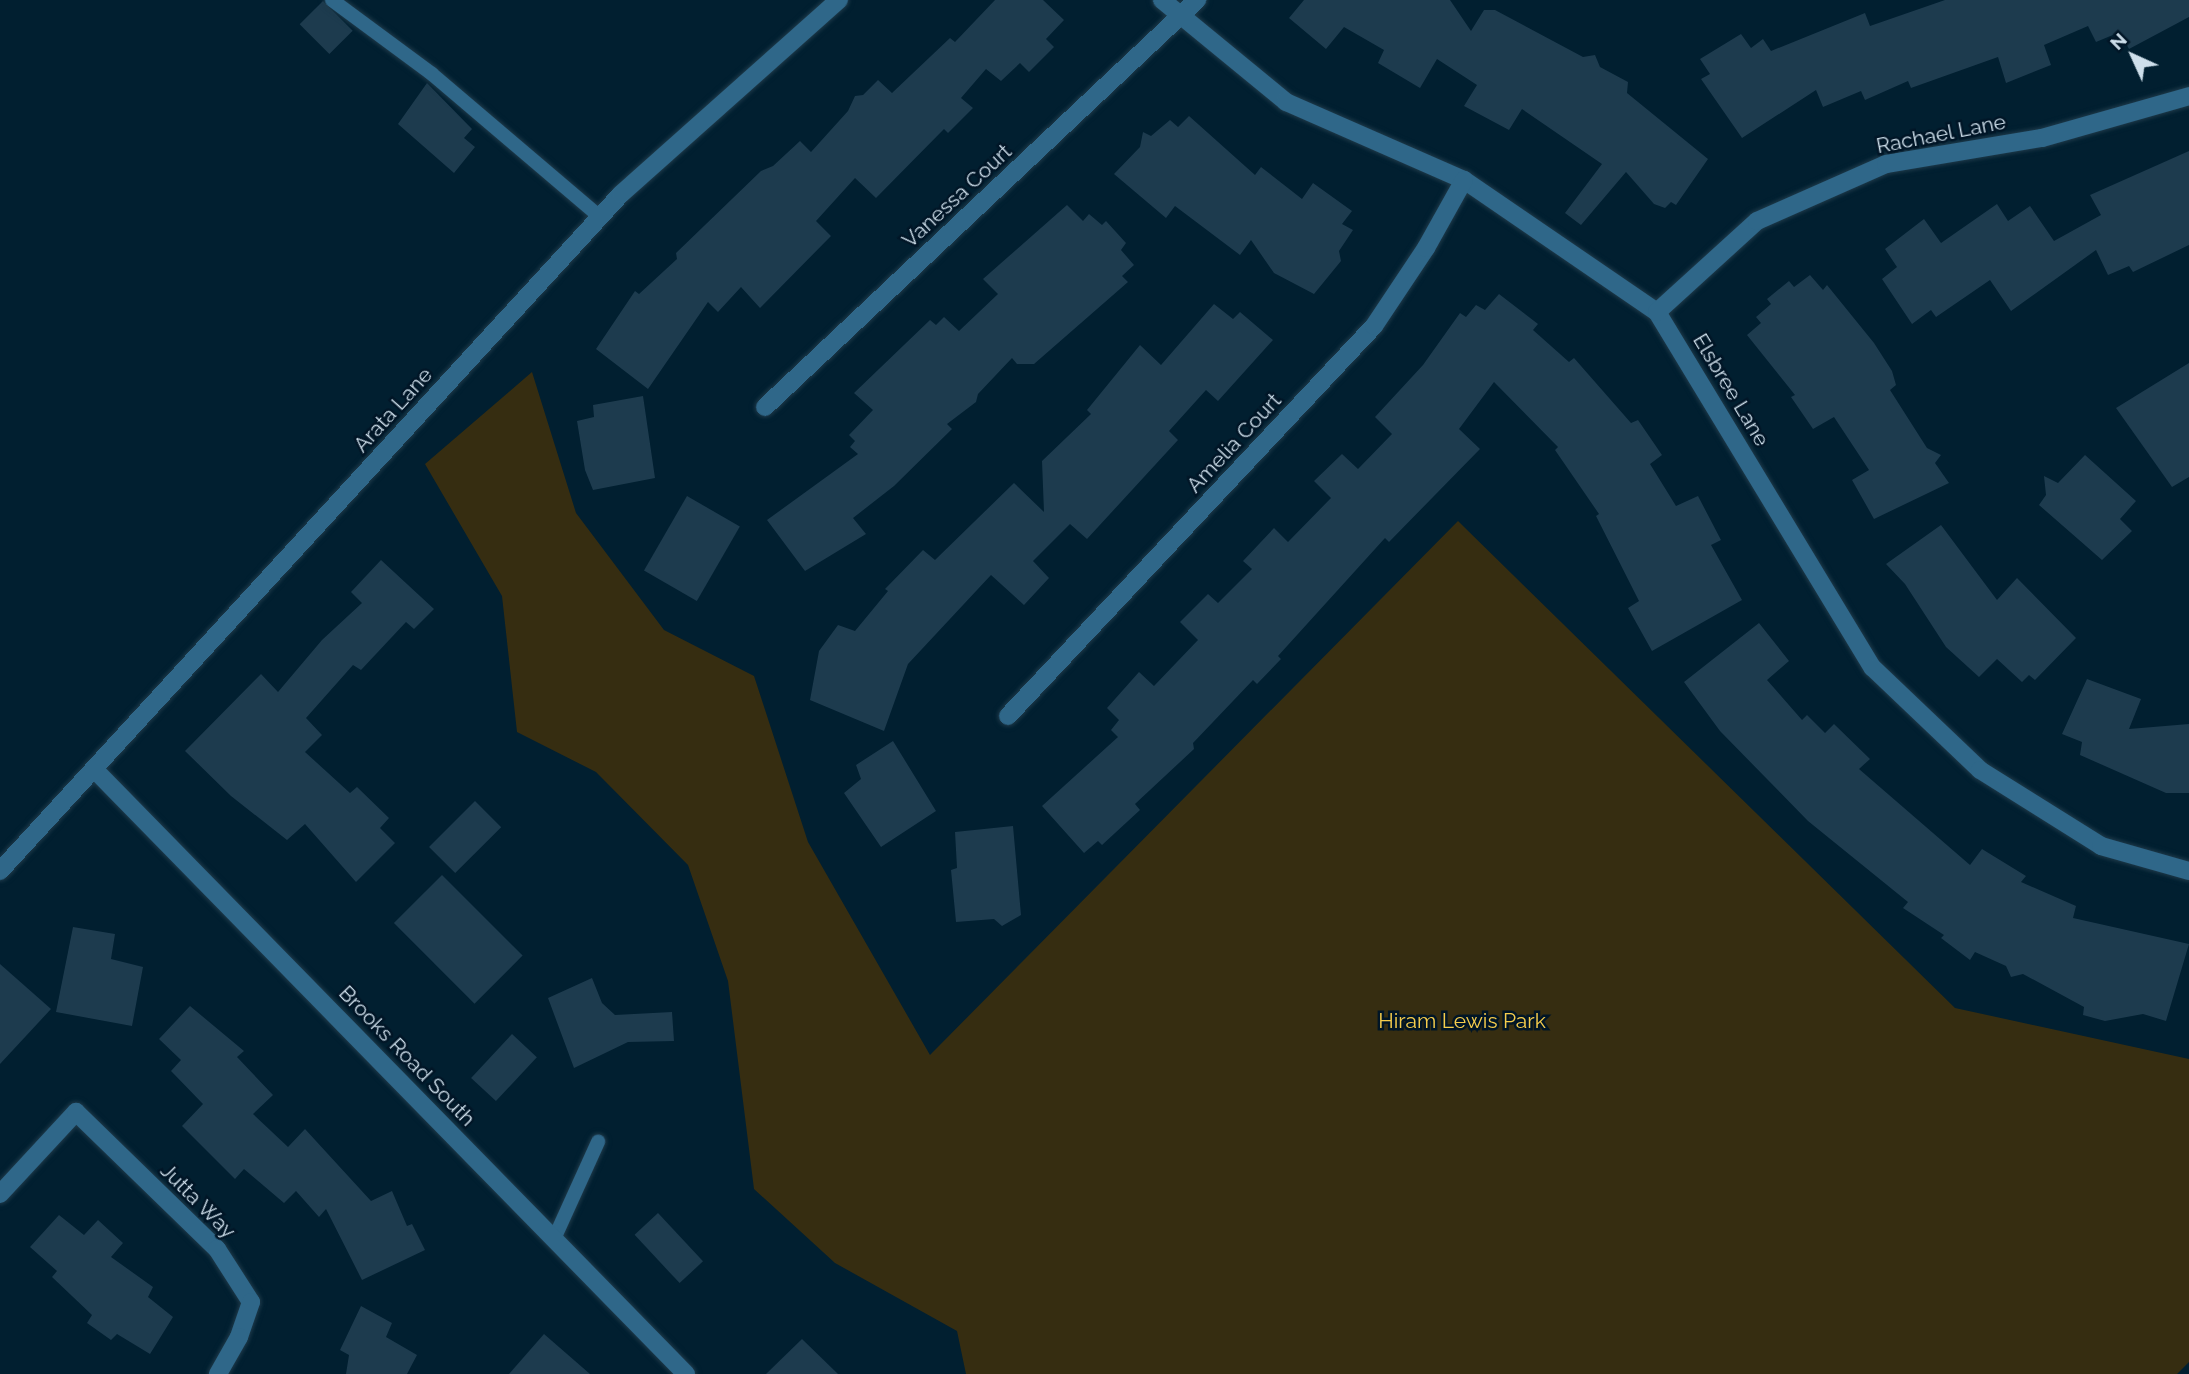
<!DOCTYPE html>
<html>
<head>
<meta charset="utf-8">
<style>
	body { margin:0 }
	#map { position:relative; width:2189px; height:1374px; overflow:hidden; background:#011f30; font-family:Raleway,sans-serif }
	div>[style] { position:absolute }
	[style*='--x'] { left:calc(var(--x)*1px); top:calc(var(--y)*1px); width:calc(var(--w)*1px); rotate:calc(var(--a)*1deg) }
	.green>* { inset:0; background:#362d11 }
	.building>* { inset:0; background:#1d3b4e; transform-origin:0 0 }
	.roads { filter:drop-shadow(0 0 2px #1e3a4a) drop-shadow(0 0 2px #1e3a4a) }
	.service>* { height:14px; margin:-7px; padding:0 7px; transform-origin:7px; border-radius:7px; background:#2f6789 }
	.minor>* { height:18px; margin:-9px; padding:0 9px; transform-origin:9px; border-radius:9px; background:#2f6789 }
	.tertiary>* { height:18px; margin:-9px; padding:0 9px; transform-origin:9px; border-radius:9px; background:#2f6789 }
	span { translate:-50% -50%; white-space:nowrap; text-align:center; line-height:1.15; -webkit-text-stroke:5px #001526; paint-order:stroke }
	.street-label { font-size:21px; color:#cedfeb }
	.park-label { font-size:21px; color:#f6cd4c }
	.north { position:absolute; left:2098px; top:21px; width:70px; height:70px; -webkit-text-stroke:5px #001526; paint-order:stroke; rotate:315deg; font-size:19px; font-weight:700; line-height:28px; text-align:center; color:#cedfeb }
	.north::after { content:''; display:block; margin:auto; width:24px; height:32px; background:#cedfeb; clip-path:polygon(50% 0,100% 100%,50% 72%,0 100%) }
</style>
</head>
<body>
<div id="map">
	<div class="green">
		<i style="clip-path:polygon(532px 372px,576px 513px,664px 630px,754px 676px,808px 842px,930px 1055px,1458px 521px,1955px 1008px,2189px 1059px,2189px 1362px,2177px 1374px,966px 1374px,957px 1331px,835px 1263px,754px 1189px,728px 981px,688px 865px,596px 772px,517px 732px,502px 596px,425px 464px)"></i>
	</div>
	<div class="building">
		<i style="clip-path:polygon(995px 0,1043px 0,1064px 20px,1046px 39px,1054px 47px,1029px 72px,1020px 63px,1001px 81px,986px 69px,961px 98px,973px 108px,948px 133px,944px 129px,876px 198px,855px 178px,816px 221px,831px 236px,760px 308px,741px 287px,718px 312px,708px 302px,648px 389px,596px 349px,635px 291px,639px 294px,677px 259px,676px 253px,761px 171px,773px 166px,800px 141px,811px 152px,848px 111px,855px 96px,863px 95px,878px 80px,892px 93px,950px 38px,955px 42px)"></i>
		<i style="clip-path:polygon(1304px 0,1450px 0,1471px 31px,1484px 10px,1495px 10px,1583px 57px,1595px 55px,1600px 67px,1628px 82px,1627px 93px,1708px 159px,1676px 205px,1671px 202px,1665px 208px,1654px 204px,1626px 172px,1581px 225px,1565px 213px,1602px 164px,1522px 109px,1509px 130px,1464px 106px,1477px 85px,1437px 59px,1420px 88px,1378px 63px,1384px 50px,1344px 27px,1326px 49px,1289px 18px)"></i>
		<i style="clip-path:polygon(1945px 0,2189px 0,2189px 17px,2129px 49px,2120px 32px,2096px 42px,2088px 26px,2044px 45px,2051px 65px,2006px 83px,1998px 57px,1911px 88px,1908px 81px,1865px 100px,1861px 91px,1823px 107px,1816px 90px,1742px 138px,1701px 79px,1710px 74px,1700px 59px,1741px 34px,1751px 48px,1763px 39px,1771px 51px,1865px 13px,1870px 26px)"></i>
		<i style="left:323px;top:1px;width:42px;height:33px;rotate:45deg"></i>
		<i style="clip-path:polygon(427px 83px,472px 129px,464px 138px,475px 147px,454px 173px,398px 124px)"></i>
		<i style="clip-path:polygon(1189px 116px,1255px 175px,1261px 167px,1302px 199px,1313px 183px,1352px 211px,1342px 224px,1353px 230px,1339px 251px,1341px 261px,1314px 294px,1274px 273px,1251px 240px,1240px 255px,1175px 206px,1166px 218px,1114px 174px,1140px 147px,1143px 132px,1151px 136px,1170px 120px,1178px 127px)"></i>
		<i style="clip-path:polygon(2189px 151px,2189px 245px,2133px 272px,2129px 266px,2108px 275px,2096px 250px,2011px 311px,1990px 280px,1936px 317px,1931px 310px,1912px 324px,1882px 279px,1897px 267px,1885px 249px,1924px 219px,1941px 243px,1997px 204px,2008px 221px,2030px 206px,2054px 241px,2101px 215px,2090px 195px)"></i>
		<i style="clip-path:polygon(1067px 205px,1083px 221px,1089px 214px,1102px 225px,1106px 221px,1126px 243px,1121px 250px,1134px 265px,1122px 276px,1128px 282px,1034px 364px,1017px 364px,1012px 358px,978px 394px,976px 402px,947px 424px,952px 429px,894px 486px,853px 518px,866px 534px,805px 571px,767px 520px,858px 454px,850px 447px,855px 441px,849px 435px,873px 410px,854px 393px,930px 320px,936px 325px,944px 317px,959px 331px,998px 294px,983px 279px)"></i>
		<i style="clip-path:polygon(1810px 275px,1823px 290px,1827px 285px,1874px 343px,1892px 371px,1896px 385px,1890px 390px,1927px 448px,1941px 455px,1935px 463px,1949px 483px,1874px 519px,1852px 480px,1869px 470px,1834px 417px,1813px 429px,1791px 397px,1795px 395px,1747px 335px,1761px 323px,1756px 317px,1771px 304px,1767px 299px,1789px 281px,1794px 287px)"></i>
		<i style="clip-path:polygon(1499px 294px,1538px 324px,1533px 330px,1569px 362px,1574px 358px,1631px 423px,1638px 420px,1662px 455px,1650px 464px,1676px 506px,1698px 496px,1721px 540px,1711px 545px,1742px 600px,1652px 651px,1628px 608px,1639px 601px,1596px 516px,1599px 514px,1555px 450px,1558px 447px,1494px 382px,1459px 429px,1480px 449px,1389px 542px,1385px 538px,1278px 656px,1281px 659px,1257px 684px,1253px 680px,1193px 743px,1194px 749px,1135px 804px,1140px 810px,1102px 845px,1098px 841px,1084px 853px,1042px 806px,1118px 737px,1111px 730px,1119px 720px,1107px 708px,1139px 672px,1154px 686px,1198px 640px,1180px 622px,1208px 594px,1218px 603px,1252px 569px,1243px 561px,1274px 528px,1288px 542px,1331px 498px,1314px 481px,1342px 454px,1358px 469px,1392px 434px,1375px 417px,1423px 365px,1460px 313px,1466px 317px,1476px 305px,1485px 310px)"></i>
		<i style="clip-path:polygon(1214px 304px,1233px 319px,1240px 312px,1273px 340px,1218px 401px,1206px 390px,1169px 431px,1178px 440px,1087px 539px,1070px 524px,1033px 561px,1049px 578px,1024px 605px,991px 575px,908px 664px,884px 731px,810px 700px,819px 651px,838px 625px,855px 631px,888px 591px,885px 589px,923px 550px,935px 560px,1014px 483px,1044px 512px,1042px 461px,1091px 414px,1087px 410px,1140px 345px,1161px 365px)"></i>
		<i style="clip-path:polygon(2189px 363px,2189px 477px,2172px 487px,2116px 408px)"></i>
		<i style="clip-path:polygon(643px 396px,655px 478px,593px 490px,585px 470px,577px 421px,594px 417px,593px 405px)"></i>
		<i style="clip-path:polygon(2085px 455px,2136px 501px,2120px 519px,2132px 531px,2102px 560px,2039px 505px,2046px 495px,2044px 476px,2058px 483px)"></i>
		<i style="left:687px;top:496px;width:61px;height:86px;rotate:30deg"></i>
		<i style="clip-path:polygon(1941px 525px,1997px 600px,2017px 578px,2076px 638px,2035px 680px,2029px 675px,2022px 682px,1997px 659px,1979px 677px,1946px 647px,1905px 584px,1886px 564px)"></i>
		<i style="clip-path:polygon(381px 560px,434px 609px,414px 629px,406px 622px,361px 670px,353px 665px,306px 718px,322px 735px,305px 752px,350px 793px,357px 787px,389px 818px,380px 828px,395px 843px,356px 882px,305px 824px,287px 840px,231px 796px,185px 751px,261px 674px,278px 692px,322px 640px,362px 603px,351px 592px)"></i>
		<i style="clip-path:polygon(1759px 623px,1789px 661px,1767px 680px,1802px 720px,1807px 715px,1825px 733px,1834px 724px,1870px 759px,1859px 769px,1970px 865px,1982px 849px,2026px 876px,2021px 882px,2076px 906px,2073px 918px,2189px 944px,2166px 1021px,2143px 1014px,2105px 1021px,2083px 1015px,2084px 1007px,2023px 974px,2011px 977px,2006px 966px,1975px 952px,1970px 960px,1941px 938px,1944px 935px,1903px 908px,1908px 902px,1808px 821px,1720px 731px,1684px 682px)"></i>
		<i style="clip-path:polygon(2087px 679px,2141px 699px,2129px 729px,2189px 724px,2189px 793px,2166px 793px,2080px 755px,2082px 742px,2062px 734px)"></i>
		<i style="clip-path:polygon(893px 741px,936px 811px,881px 847px,844px 793px,861px 779px,856px 765px)"></i>
		<i style="left:475px;top:801px;width:37px;height:65px;rotate:45deg"></i>
		<i style="clip-path:polygon(1013px 826px,1021px 915px,1002px 926px,994px 919px,956px 922px,951px 870px,957px 868px,955px 832px)"></i>
		<i style="left:442px;top:875px;width:114px;height:68px;rotate:45deg"></i>
		<i style="clip-path:polygon(73px 927px,115px 934px,111px 959px,143px 967px,132px 1026px,56px 1012px)"></i>
		<i style="clip-path:polygon(0 964px,51px 1009px,0 1064px)"></i>
		<i style="clip-path:polygon(592px 978px,602px 1003px,615px 1015px,672px 1012px,674px 1041px,628px 1042px,574px 1068px,548px 998px)"></i>
		<i style="clip-path:polygon(190px 1006px,244px 1051px,237px 1057px,273px 1095px,253px 1114px,288px 1147px,305px 1129px,371px 1201px,392px 1191px,407px 1226px,412px 1224px,425px 1250px,362px 1280px,326px 1209px,319px 1217px,296px 1191px,284px 1203px,244px 1169px,235px 1179px,182px 1126px,203px 1104px,171px 1071px,181px 1060px,159px 1039px)"></i>
		<i style="left:512px;top:1034px;width:34px;height:60px;rotate:43deg"></i>
		<i style="left:658px;top:1213px;width:66px;height:32px;rotate:47deg"></i>
		<i style="clip-path:polygon(59px 1215px,84px 1235px,98px 1220px,123px 1243px,111px 1257px,153px 1287px,148px 1297px,173px 1317px,150px 1354px,117px 1334px,111px 1340px,87px 1323px,92px 1315px,52px 1277px,57px 1271px,30px 1247px)"></i>
		<i style="clip-path:polygon(361px 1306px,392px 1323px,386px 1337px,417px 1355px,407px 1374px,346px 1374px,349px 1355px,340px 1350px)"></i>
		<i style="clip-path:polygon(544px 1334px,590px 1374px,509px 1374px)"></i>
		<i style="clip-path:polygon(802px 1339px,838px 1374px,766px 1374px)"></i>
	</div>
	<div class="roads">
		<div class="service">
			<i style="--x:332;--y:0;--w:124;--a:36.5"></i>
			<i style="--x:432;--y:74;--w:221;--a:40.4"></i>
			<i style="--x:554;--y:1239;--w:107;--a:-65.6"></i>
		</div>
		<div class="minor">
			<i style="--x:1162;--y:0;--w:161;--a:39.4"></i>
			<i style="--x:1286;--y:102;--w:194;--a:23.7"></i>
			<i style="--x:1464;--y:180;--w:234;--a:34.4"></i>
			<i style="--x:1657;--y:312;--w:416;--a:58.8"></i>
			<i style="--x:1873;--y:668;--w:148;--a:43.6"></i>
			<i style="--x:1980;--y:770;--w:143;--a:32.1"></i>
			<i style="--x:2101;--y:846;--w:91;--a:15.9"></i>
			<i style="--x:1657;--y:312;--w:135;--a:-42.3"></i>
			<i style="--x:1757;--y:221;--w:141;--a:-23.8"></i>
			<i style="--x:1886;--y:164;--w:158;--a:-9.5"></i>
			<i style="--x:2042;--y:138;--w:153;--a:-15.9"></i>
			<i style="--x:765;--y:407;--w:594;--a:-43.29"></i>
			<i style="--x:1008;--y:716;--w:535;--a:-46.82"></i>
			<i style="--x:1374;--y:326;--w:94;--a:-56.3"></i>
			<i style="--x:1426;--y:248;--w:78;--a:-60.8"></i>
			<i style="--x:0;--y:1194;--w:112;--a:-47.2"></i>
			<i style="--x:76;--y:1112;--w:197;--a:44.2"></i>
			<i style="--x:217;--y:1249;--w:63;--a:57.3"></i>
			<i style="--x:251;--y:1302;--w:37;--a:109"></i>
			<i style="--x:239;--y:1337;--w:43;--a:119.6"></i>
		</div>
		<div class="tertiary">
			<i style="--x:95;--y:770;--w:845;--a:45.62"></i>
			<i style="--x:0;--y:871;--w:919;--a:-47.47"></i>
			<i style="--x:621;--y:194;--w:292;--a:-41.7"></i>
		</div>
	</div>
	<div class="street-label">
		<span style="left:1941px;top:134px;rotate:-11deg">Rachael Lane</span>
		<span style="left:957px;top:196px;rotate:-43deg">Vanessa Court</span>
		<span style="left:1731px;top:390px;rotate:59deg">Elsbree Lane</span>
		<span style="left:393px;top:410px;rotate:-48deg">Arata Lane</span>
		<span style="left:1234px;top:443px;rotate:-47deg">Amelia Court</span>
		<span style="left:407px;top:1056px;rotate:46deg">Brooks Road South</span>
		<span style="left:198px;top:1201px;rotate:45deg">Jutta Way</span>
	</div>
	<div class="park-label">
		<span style="left:1462px;top:1021px">Hiram Lewis Park</span>
	</div>
	<div class="north">N</div>
</div>
</body>
</html>
